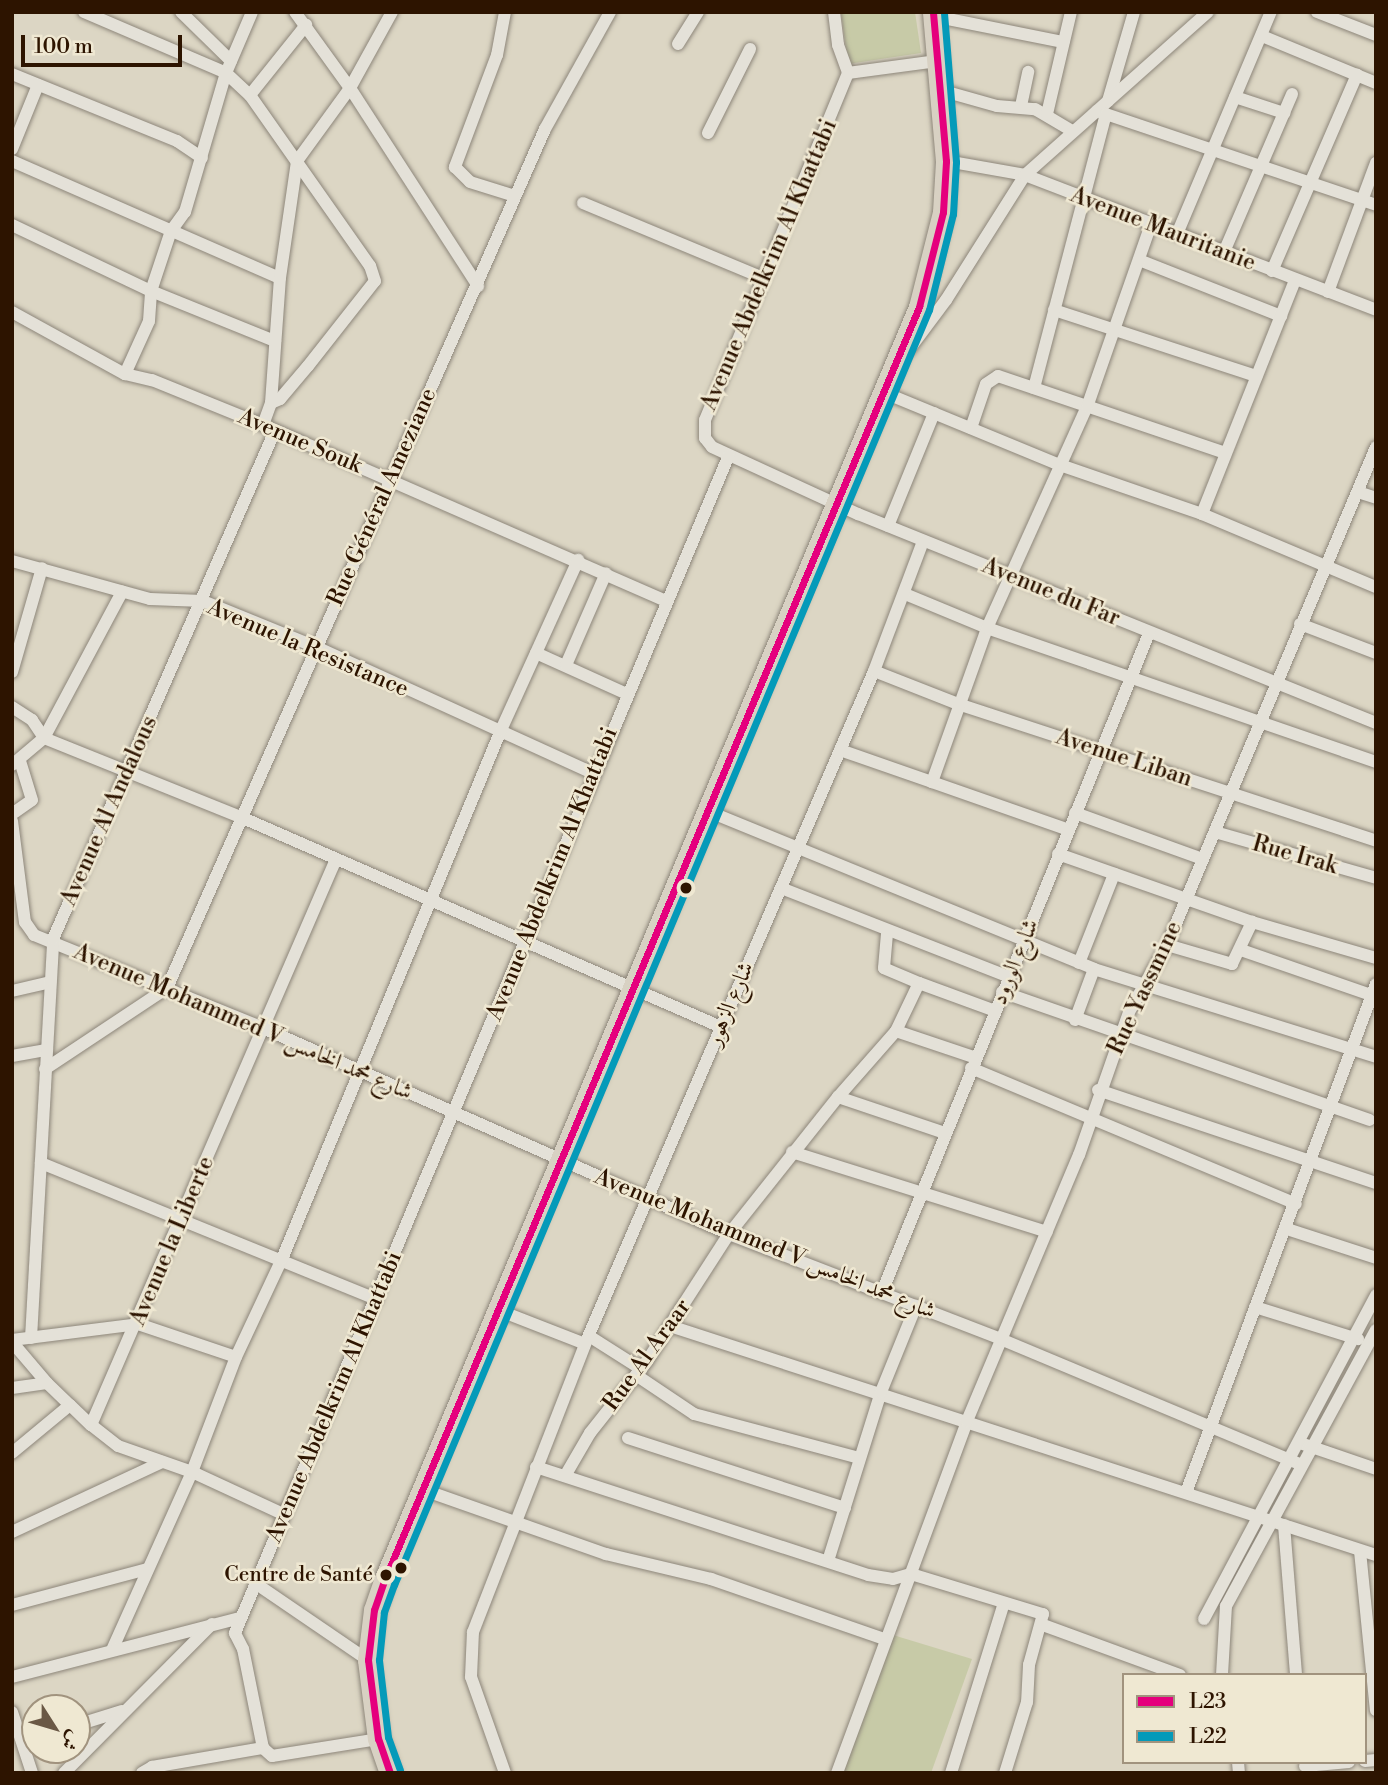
<!DOCTYPE html>
<html>
<head>
<meta charset="utf-8">
<style>
	body { margin:0 }
	#map { position:relative; width:1388px; height:1785px; overflow:hidden; background:#dcd6c4; font-family:"Libre Bodoni",Amiri,serif }
	div>[style] { position:absolute }
	[style*='--x'] { left:calc(var(--x)*1px); top:calc(var(--y)*1px); width:calc(var(--w)*1px); rotate:calc(var(--a)*1deg) }
	.green>* { inset:0; background:#c7caa7 }
	.roads { filter:drop-shadow(0 0 2px #8d867a) drop-shadow(0 0 2px #8d867a) }
	.street>* { height:12px; margin:-6px; padding:0 6px; transform-origin:6px; border-radius:6px; background:#e4e1d8 }
	.primary>* { height:21px; margin:-10.5px; padding:0 10.5px; transform-origin:10.5px; border-radius:10.5px; background:#d8d1c3 }
	.bus-1>* { height:7px; margin:-3.5px; padding:0 3.5px; transform-origin:3.5px; border-radius:3.5px; background:#e5007d }
	.bus-2>* { height:7px; margin:-3.5px; padding:0 3.5px; transform-origin:3.5px; border-radius:3.5px; background:#049ab9 }
	.dots>* { width:19px; height:19px; translate:-50% -50%; box-sizing:border-box; border:4px solid #efe8d2; border-radius:50% }
	span { translate:-50% -50%; white-space:nowrap; text-align:center; line-height:1.15; -webkit-text-stroke:5px #efe8d2; paint-order:stroke }
	.bus-label { font-size:21px; color:#2d1400 }
	.right { translate:-100% -50%; text-align:right }
	.street-label { font-size:23px; color:#2d1400 }
	.frame { position:absolute; inset:0; border:14px solid #2d1400; pointer-events:none }
	.legend { position:absolute; left:1122px; top:1673px; width:245px; height:91px; box-sizing:border-box; background:#efe8d2; border:2px solid #a1937e; margin:0; padding:9px 12px; list-style:none; font-size:21px; color:#2d1400 }
	.legend li { display:flex; align-items:center; gap:14px; height:35px }
	.legend b { width:35px; border:2px solid #a1937e }
	.north { position:absolute; left:21px; top:1694px; width:70px; height:70px; box-sizing:border-box; background:#efe8d2; border:2px solid #a1937e; border-radius:50%; rotate:127deg; font-size:19px; font-weight:700; line-height:28px; text-align:center; color:#2d1400 }
	.north::after { content:''; display:block; margin:auto; width:24px; height:32px; background:#6a5845; clip-path:polygon(50% 0,100% 100%,50% 72%,0 100%) }
	.scale { position:absolute; left:21px; top:35px; width:161px; height:32px; box-sizing:border-box; border:4px solid #2d1400; border-top:0; padding-left:9px; font-size:21px; line-height:24px; white-space:nowrap; color:#2d1400; -webkit-text-stroke:5px #efe8d2; paint-order:stroke }
</style>
</head>
<body>
<div id="map">
	<div class="green">
		<i style="clip-path:polygon(841px 12px,915px 12px,921px 53px,848px 64px)"></i>
		<i style="clip-path:polygon(893px 1635px,972px 1659px,931px 1773px,843px 1773px)"></i>
	</div>
	<div class="roads">
		<div class="street">
			<i style="--x:84;--y:12;--w:155;--a:23.2"></i>
			<i style="--x:226;--y:73;--w:33;--a:43"></i>
			<i style="--x:181;--y:12;--w:70;--a:44.4"></i>
			<i style="--x:295;--y:12;--w:94;--a:54.1"></i>
			<i style="--x:350;--y:88;--w:236;--a:57.1"></i>
			<i style="--x:505;--y:12;--w:44;--a:100.5"></i>
			<i style="--x:497;--y:55;--w:120;--a:110.6"></i>
			<i style="--x:455;--y:167;--w:21;--a:45"></i>
			<i style="--x:470;--y:182;--w:47;--a:17.3"></i>
			<i style="--x:834;--y:12;--w:33;--a:83"></i>
			<i style="--x:838;--y:45;--w:30;--a:70"></i>
			<i style="--x:848;--y:73;--w:375;--a:112.4"></i>
			<i style="--x:705;--y:420;--w:18;--a:90"></i>
			<i style="--x:705;--y:438;--w:11;--a:52"></i>
			<i style="--x:712;--y:447;--w:161;--a:24.7"></i>
			<i style="--x:858;--y:514;--w:559;--a:21.97"></i>
			<i style="--x:1317;--y:12;--w:63;--a:21.3"></i>
			<i style="--x:933;--y:16;--w:133;--a:11.3"></i>
			<i style="--x:1262;--y:36;--w:123;--a:22.4"></i>
			<i style="--x:678;--y:44;--w:38;--a:-58"></i>
			<i style="--x:848;--y:73;--w:90;--a:-7.7"></i>
			<i style="--x:12;--y:74;--w:178;--a:22.1"></i>
			<i style="--x:177;--y:141;--w:30;--a:34"></i>
			<i style="--x:940;--y:90;--w:59;--a:15.7"></i>
			<i style="--x:997;--y:106;--w:38;--a:5"></i>
			<i style="--x:1035;--y:109;--w:43;--a:30.7"></i>
			<i style="--x:1235;--y:97;--w:52;--a:18.1"></i>
			<i style="--x:1108;--y:101;--w:93;--a:-73.7"></i>
			<i style="--x:1021;--y:106;--w:35;--a:-78"></i>
			<i style="--x:1097;--y:111;--w:294;--a:18.6"></i>
			<i style="--x:1047;--y:114;--w:105;--a:-76.8"></i>
			<i style="--x:708;--y:133;--w:94;--a:-63.4"></i>
			<i style="--x:12;--y:149;--w:69;--a:-67.9"></i>
			<i style="--x:12;--y:161;--w:292;--a:23.6"></i>
			<i style="--x:946;--y:161;--w:80;--a:10"></i>
			<i style="--x:1025;--y:175;--w:376;--a:21"></i>
			<i style="--x:583;--y:203;--w:195;--a:22.6"></i>
			<i style="--x:12;--y:225;--w:154;--a:25.4"></i>
			<i style="--x:151;--y:291;--w:134;--a:22"></i>
			<i style="--x:1177;--y:234;--w:241;--a:-67.1"></i>
			<i style="--x:1224;--y:252;--w:172;--a:-66.7"></i>
			<i style="--x:1139;--y:260;--w:153;--a:21.5"></i>
			<i style="--x:1272;--y:271;--w:214;--a:-66.6"></i>
			<i style="--x:1328;--y:292;--w:138;--a:-69.6"></i>
			<i style="--x:1054;--y:310;--w:213;--a:18.1"></i>
			<i style="--x:12;--y:312;--w:129;--a:28.8"></i>
			<i style="--x:125;--y:374;--w:28;--a:13"></i>
			<i style="--x:152;--y:380;--w:120;--a:22.1"></i>
			<i style="--x:263;--y:425;--w:440;--a:23.6"></i>
			<i style="--x:908;--y:351;--w:64;--a:-53.3"></i>
			<i style="--x:946;--y:300;--w:148;--a:-57.7"></i>
			<i style="--x:1025;--y:175;--w:245;--a:-41.7"></i>
			<i style="--x:125;--y:374;--w:58;--a:-65.6"></i>
			<i style="--x:149;--y:321;--w:30;--a:-86"></i>
			<i style="--x:151;--y:291;--w:63;--a:-71.6"></i>
			<i style="--x:171;--y:231;--w:24;--a:-54"></i>
			<i style="--x:185;--y:212;--w:145;--a:-73.6"></i>
			<i style="--x:226;--y:73;--w:66;--a:-66.9"></i>
			<i style="--x:1034;--y:388;--w:283;--a:-75.3"></i>
			<i style="--x:885;--y:393;--w:189;--a:22.4"></i>
			<i style="--x:1060;--y:465;--w:150;--a:19"></i>
			<i style="--x:1202;--y:514;--w:189;--a:22.8"></i>
			<i style="--x:271;--y:403;--w:10;--a:-24"></i>
			<i style="--x:280;--y:399;--w:43;--a:-49.7"></i>
			<i style="--x:308;--y:366;--w:108;--a:-51.8"></i>
			<i style="--x:375;--y:281;--w:16;--a:-108"></i>
			<i style="--x:370;--y:266;--w:209;--a:-125.1"></i>
			<i style="--x:250;--y:95;--w:90;--a:-51.3"></i>
			<i style="--x:263;--y:425;--w:23;--a:-70"></i>
			<i style="--x:271;--y:403;--w:125;--a:-85.9"></i>
			<i style="--x:280;--y:278;--w:118;--a:-81.7"></i>
			<i style="--x:297;--y:161;--w:90;--a:-54"></i>
			<i style="--x:350;--y:88;--w:87;--a:-61.1"></i>
			<i style="--x:971;--y:428;--w:46;--a:-71.2"></i>
			<i style="--x:986;--y:384;--w:14;--a:-34"></i>
			<i style="--x:998;--y:376;--w:240;--a:18.7"></i>
			<i style="--x:1358;--y:492;--w:19;--a:18"></i>
			<i style="--x:1202;--y:514;--w:252;--a:-68.3"></i>
			<i style="--x:888;--y:526;--w:122;--a:-67.8"></i>
			<i style="--x:12;--y:561;--w:143;--a:15.4"></i>
			<i style="--x:150;--y:599;--w:53;--a:2.2"></i>
			<i style="--x:203;--y:601;--w:122;--a:22.2"></i>
			<i style="--x:316;--y:647;--w:304;--a:24.5"></i>
			<i style="--x:905;--y:594;--w:89;--a:22.5"></i>
			<i style="--x:987;--y:628;--w:411;--a:19"></i>
			<i style="--x:1300;--y:624;--w:81;--a:20.9"></i>
			<i style="--x:536;--y:653;--w:100;--a:24.3"></i>
			<i style="--x:566;--y:665;--w:100;--a:-66.5"></i>
			<i style="--x:874;--y:671;--w:90;--a:21.4"></i>
			<i style="--x:958;--y:704;--w:440;--a:18.1"></i>
			<i style="--x:12;--y:672;--w:108;--a:-73.9"></i>
			<i style="--x:12;--y:707;--w:24;--a:33"></i>
			<i style="--x:32;--y:720;--w:22;--a:56"></i>
			<i style="--x:44;--y:738;--w:214;--a:21.9"></i>
			<i style="--x:243;--y:818;--w:522;--a:23.62"></i>
			<i style="--x:840;--y:750;--w:97;--a:19.2"></i>
			<i style="--x:12;--y:765;--w:42;--a:-40.2"></i>
			<i style="--x:44;--y:738;--w:166;--a:-61.9"></i>
			<i style="--x:710;--y:812;--w:415;--a:22.2"></i>
			<i style="--x:1094;--y:969;--w:295;--a:17.3"></i>
			<i style="--x:1075;--y:813;--w:136;--a:19.8"></i>
			<i style="--x:12;--y:814;--w:24;--a:-35"></i>
			<i style="--x:32;--y:800;--w:41;--a:-107.1"></i>
			<i style="--x:12;--y:821;--w:102;--a:82.7"></i>
			<i style="--x:25;--y:922;--w:16;--a:55"></i>
			<i style="--x:34;--y:935;--w:247;--a:22.1"></i>
			<i style="--x:263;--y:1028;--w:510;--a:23.85"></i>
			<i style="--x:729;--y:1234;--w:294;--a:21.1"></i>
			<i style="--x:1003;--y:1340;--w:322;--a:22.7"></i>
			<i style="--x:1069;--y:830;--w:145;--a:-160.7"></i>
			<i style="--x:932;--y:782;--w:164;--a:-70.3"></i>
			<i style="--x:987;--y:628;--w:243;--a:-65.7"></i>
			<i style="--x:1087;--y:407;--w:194;--a:-70.7"></i>
			<i style="--x:1215;--y:832;--w:167;--a:15.9"></i>
			<i style="--x:1058;--y:854;--w:206;--a:19.3"></i>
			<i style="--x:1252;--y:922;--w:129;--a:16.2"></i>
			<i style="--x:781;--y:888;--w:245;--a:21.3"></i>
			<i style="--x:1167;--y:945;--w:68;--a:16.3"></i>
			<i style="--x:1232;--y:964;--w:47;--a:-64.5"></i>
			<i style="--x:1241;--y:950;--w:138;--a:19.1"></i>
			<i style="--x:1079;--y:963;--w:96;--a:-68.5"></i>
			<i style="--x:919;--y:983;--w:81;--a:20.2"></i>
			<i style="--x:12;--y:991;--w:37;--a:-13"></i>
			<i style="--x:1002;--y:992;--w:389;--a:19.2"></i>
			<i style="--x:1075;--y:1020;--w:54;--a:-69.6"></i>
			<i style="--x:896;--y:1031;--w:84;--a:18.6"></i>
			<i style="--x:12;--y:1056;--w:35;--a:-10"></i>
			<i style="--x:971;--y:1068;--w:352;--a:22.7"></i>
			<i style="--x:45;--y:1069;--w:146;--a:-33.6"></i>
			<i style="--x:167;--y:988;--w:938;--a:-66.25"></i>
			<i style="--x:545;--y:129;--w:134;--a:-60.9"></i>
			<i style="--x:1098;--y:1090;--w:293;--a:18.5"></i>
			<i style="--x:838;--y:1097;--w:88;--a:-48.7"></i>
			<i style="--x:896;--y:1031;--w:53;--a:-64.4"></i>
			<i style="--x:919;--y:983;--w:38;--a:-157"></i>
			<i style="--x:884;--y:968;--w:37;--a:-85"></i>
			<i style="--x:792;--y:1152;--w:267;--a:17.4"></i>
			<i style="--x:41;--y:1163;--w:362;--a:22.1"></i>
			<i style="--x:1287;--y:1229;--w:94;--a:18"></i>
			<i style="--x:882;--y:1292;--w:711;--a:-67.94"></i>
			<i style="--x:1255;--y:1307;--w:108;--a:17.3"></i>
			<i style="--x:498;--y:1310;--w:93;--a:21.3"></i>
			<i style="--x:670;--y:1326;--w:742;--a:17.97"></i>
			<i style="--x:589;--y:1336;--w:62;--a:32.4"></i>
			<i style="--x:31;--y:1338;--w:400;--a:-86.8"></i>
			<i style="--x:53;--y:939;--w:552;--a:-66.41"></i>
			<i style="--x:12;--y:1340;--w:127;--a:-7.2"></i>
			<i style="--x:138;--y:1324;--w:103;--a:18.6"></i>
			<i style="--x:12;--y:1342;--w:54;--a:49.5"></i>
			<i style="--x:636;--y:1375;--w:70;--a:33.9"></i>
			<i style="--x:694;--y:1414;--w:171;--a:14.9"></i>
			<i style="--x:12;--y:1388;--w:35;--a:-8"></i>
			<i style="--x:47;--y:1383;--w:32;--a:44"></i>
			<i style="--x:628;--y:1438;--w:228;--a:17.9"></i>
			<i style="--x:1303;--y:1444;--w:77;--a:18.9"></i>
			<i style="--x:12;--y:1453;--w:75;--a:-39.6"></i>
			<i style="--x:70;--y:1405;--w:29;--a:44"></i>
			<i style="--x:536;--y:1467;--w:349;--a:18"></i>
			<i style="--x:868;--y:1575;--w:25;--a:9"></i>
			<i style="--x:893;--y:1579;--w:19;--a:-16"></i>
			<i style="--x:911;--y:1574;--w:138;--a:16.9"></i>
			<i style="--x:1043;--y:1614;--w:53;--a:105.4"></i>
			<i style="--x:1029;--y:1665;--w:37;--a:93"></i>
			<i style="--x:1027;--y:1702;--w:74;--a:107.2"></i>
			<i style="--x:565;--y:1476;--w:50;--a:-59.8"></i>
			<i style="--x:590;--y:1433;--w:92;--a:-51.6"></i>
			<i style="--x:647;--y:1361;--w:151;--a:-57.2"></i>
			<i style="--x:729;--y:1234;--w:175;--a:-51.5"></i>
			<i style="--x:838;--y:1097;--w:113;--a:18.6"></i>
			<i style="--x:424;--y:1490;--w:193;--a:19.4"></i>
			<i style="--x:606;--y:1554;--w:108;--a:13.4"></i>
			<i style="--x:711;--y:1579;--w:183;--a:19.1"></i>
			<i style="--x:1187;--y:1490;--w:540;--a:-69.52"></i>
			<i style="--x:283;--y:1514;--w:100;--a:-155.2"></i>
			<i style="--x:192;--y:1472;--w:78;--a:-160.6"></i>
			<i style="--x:118;--y:1446;--w:34;--a:-142"></i>
			<i style="--x:91;--y:1425;--w:617;--a:-66.59"></i>
			<i style="--x:1284;--y:1525;--w:150;--a:85.4"></i>
			<i style="--x:12;--y:1532;--w:166;--a:-25"></i>
			<i style="--x:1360;--y:1551;--w:160;--a:84.3"></i>
			<i style="--x:828;--y:1561;--w:177;--a:-72.6"></i>
			<i style="--x:881;--y:1392;--w:93;--a:-67.9"></i>
			<i style="--x:255;--y:1583;--w:137;--a:34.3"></i>
			<i style="--x:12;--y:1605;--w:140;--a:-14.9"></i>
			<i style="--x:1204;--y:1619;--w:367;--a:-62"></i>
			<i style="--x:1043;--y:1625;--w:146;--a:20.1"></i>
			<i style="--x:112;--y:1650;--w:195;--a:-65.8"></i>
			<i style="--x:192;--y:1472;--w:123;--a:-69.1"></i>
			<i style="--x:236;--y:1357;--w:108;--a:-64.9"></i>
			<i style="--x:282;--y:1259;--w:573;--a:-67.51"></i>
			<i style="--x:501;--y:730;--w:187;--a:-65.6"></i>
			<i style="--x:1222;--y:1675;--w:69;--a:-86.7"></i>
			<i style="--x:1226;--y:1606;--w:314;--a:-61.5"></i>
			<i style="--x:12;--y:1677;--w:236;--a:-14.5"></i>
			<i style="--x:12;--y:1712;--w:64;--a:71.8"></i>
			<i style="--x:77;--y:1725;--w:47;--a:-17.3"></i>
			<i style="--x:263;--y:1748;--w:101;--a:-101.4"></i>
			<i style="--x:243;--y:1649;--w:18;--a:-117"></i>
			<i style="--x:235;--y:1633;--w:1277;--a:-67.25"></i>
			<i style="--x:1365;--y:1761;--w:11;--a:-5"></i>
			<i style="--x:1238;--y:1762;--w:11;--a:85"></i>
			<i style="--x:1305;--y:1766;--w:44;--a:-5.2"></i>
			<i style="--x:64;--y:1773;--w:210;--a:-45.2"></i>
			<i style="--x:142;--y:1773;--w:12;--a:-31"></i>
			<i style="--x:152;--y:1767;--w:113;--a:-9.7"></i>
			<i style="--x:263;--y:1748;--w:12;--a:42"></i>
			<i style="--x:272;--y:1756;--w:107;--a:-9.1"></i>
			<i style="--x:505;--y:1773;--w:102;--a:-109.5"></i>
			<i style="--x:471;--y:1677;--w:45;--a:-87.5"></i>
			<i style="--x:473;--y:1632;--w:309;--a:-68.7"></i>
			<i style="--x:585;--y:1344;--w:732;--a:-66.76"></i>
			<i style="--x:874;--y:671;--w:139;--a:-69.3"></i>
			<i style="--x:837;--y:1773;--w:375;--a:-69.7"></i>
			<i style="--x:967;--y:1421;--w:289;--a:-67.2"></i>
			<i style="--x:1079;--y:1155;--w:151;--a:-70.7"></i>
			<i style="--x:1129;--y:1012;--w:77;--a:-60.4"></i>
			<i style="--x:1167;--y:945;--w:540;--a:-67.23"></i>
			<i style="--x:951;--y:1773;--w:178;--a:-72.7"></i>
		</div>
		<div class="primary">
			<i style="--x:390;--y:1773;--w:36;--a:-109"></i>
			<i style="--x:378;--y:1739;--w:80;--a:-97.2"></i>
			<i style="--x:368;--y:1660;--w:50;--a:-83.2"></i>
			<i style="--x:374;--y:1610;--w:31;--a:-71"></i>
			<i style="--x:384;--y:1581;--w:1382;--a:-67.22"></i>
			<i style="--x:919;--y:307;--w:98;--a:-75.8"></i>
			<i style="--x:943;--y:212;--w:51;--a:-86.6"></i>
			<i style="--x:946;--y:161;--w:150;--a:-95"></i>
		</div>
	</div>
	<div class="bus-1">
		<i style="--x:390;--y:1773;--w:36;--a:-109"></i>
		<i style="--x:378;--y:1739;--w:80;--a:-97.2"></i>
		<i style="--x:368;--y:1660;--w:50;--a:-83.2"></i>
		<i style="--x:374;--y:1610;--w:31;--a:-71"></i>
		<i style="--x:384;--y:1581;--w:1382;--a:-67.22"></i>
		<i style="--x:919;--y:307;--w:98;--a:-75.8"></i>
		<i style="--x:943;--y:212;--w:51;--a:-86.6"></i>
		<i style="--x:946;--y:161;--w:150;--a:-95"></i>
	</div>
	<div class="bus-2">
		<i style="--x:400;--y:1770;--w:35;--a:-110"></i>
		<i style="--x:388;--y:1737;--w:78;--a:-96.7"></i>
		<i style="--x:379;--y:1660;--w:48;--a:-84.1"></i>
		<i style="--x:384;--y:1612;--w:29;--a:-70"></i>
		<i style="--x:394;--y:1585;--w:1383;--a:-67.24"></i>
		<i style="--x:929;--y:310;--w:99;--a:-76"></i>
		<i style="--x:953;--y:214;--w:52;--a:-86.7"></i>
		<i style="--x:956;--y:162;--w:150;--a:-94.6"></i>
	</div>
	<div class="dots">
		<i style="left:686px;top:888px;background:#2d1400"></i>
		<i style="left:401px;top:1568px;background:#2d1400"></i>
		<i style="left:386px;top:1575px;background:#2d1400"></i>
	</div>
	<div class="bus-label">
		<span class="right" style="left:373px;top:1575px">Centre de Santé</span>
	</div>
	<div class="street-label">
		<span style="left:1163px;top:229px;rotate:21deg">Avenue Mauritanie</span>
		<span style="left:769px;top:265px;rotate:-67deg">Avenue Abdelkrim Al Khattabi</span>
		<span style="left:300px;top:441px;rotate:23deg">Avenue Souk</span>
		<span style="left:382px;top:497px;rotate:-66deg">Rue Général Ameziane</span>
		<span style="left:1051px;top:592px;rotate:22deg">Avenue du Far</span>
		<span style="left:308px;top:648px;rotate:23deg">Avenue la Resistance</span>
		<span style="left:1124px;top:758px;rotate:18deg">Avenue Liban</span>
		<span style="left:109px;top:811px;rotate:-66deg">Avenue Al Andalous</span>
		<span style="left:1295px;top:855px;rotate:16deg">Rue Irak</span>
		<span style="left:552px;top:874px;rotate:-68deg">Avenue Abdelkrim Al Khattabi</span>
		<span style="left:1015px;top:962px;rotate:-68deg">شارع الورود</span>
		<span style="left:1145px;top:988px;rotate:-65deg">Rue Yassmine</span>
		<span style="left:730px;top:1004px;rotate:-67deg">شارع الزهور</span>
		<span style="left:243px;top:1022px;rotate:23deg">Avenue Mohammed V شارع محمد الخامس</span>
		<span style="left:172px;top:1241px;rotate:-67deg">Avenue la Liberte</span>
		<span style="left:765px;top:1244px;rotate:22deg">Avenue Mohammed V شارع محمد الخامس</span>
		<span style="left:647px;top:1355px;rotate:-54deg">Rue Al Araar</span>
		<span style="left:334px;top:1397px;rotate:-67deg">Avenue Abdelkrim Al Khattabi</span>
	</div>
	<div class="frame"></div>
	<ul class="legend">
	<li><b style="height:9px;background:#e5007d"></b>L23</li>
	<li><b style="height:9px;background:#049ab9"></b>L22</li>
	</ul>
	<div class="north">ش</div>
	<div class="scale">100 m</div>
</div>
</body>
</html>
